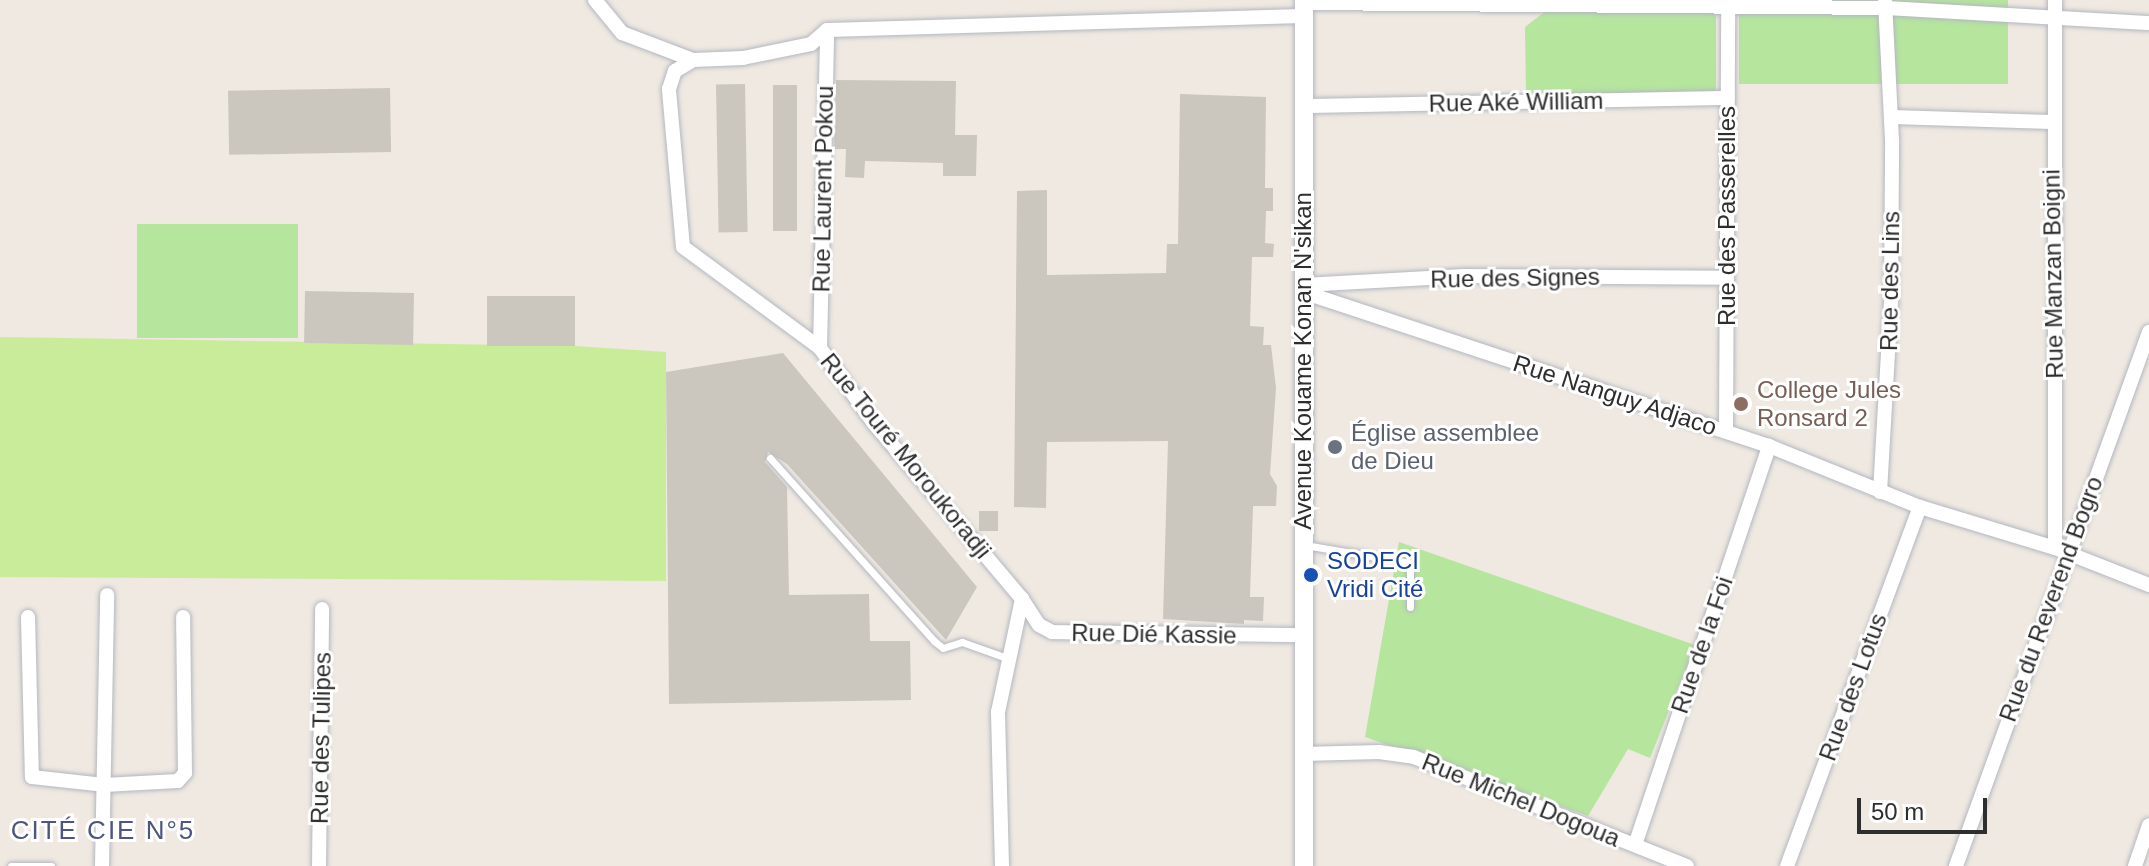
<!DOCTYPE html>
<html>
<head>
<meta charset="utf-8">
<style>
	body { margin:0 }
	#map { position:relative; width:2149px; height:866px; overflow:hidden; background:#efe9e1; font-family:Arial,sans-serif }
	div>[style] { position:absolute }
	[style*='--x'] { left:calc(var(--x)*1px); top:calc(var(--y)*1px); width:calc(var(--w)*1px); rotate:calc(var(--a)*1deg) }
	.green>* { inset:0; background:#b6e59e; transform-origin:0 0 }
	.pitch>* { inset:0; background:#c9ec9a }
	.building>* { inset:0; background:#cbc7bf; transform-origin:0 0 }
	.roads { filter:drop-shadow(0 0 2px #b4b7c1) drop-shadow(0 0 2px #b4b7c1) }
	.lane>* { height:7px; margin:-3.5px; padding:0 3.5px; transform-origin:3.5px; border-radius:3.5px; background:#fff }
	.street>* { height:14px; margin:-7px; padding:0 7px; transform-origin:7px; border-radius:7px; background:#fff }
	.secondary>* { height:18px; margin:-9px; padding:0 9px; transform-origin:9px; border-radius:9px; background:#fff }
	.dots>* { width:22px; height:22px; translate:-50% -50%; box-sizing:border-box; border:4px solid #fff; border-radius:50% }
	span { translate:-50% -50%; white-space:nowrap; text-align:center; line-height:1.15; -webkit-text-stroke:6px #fff; paint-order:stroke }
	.street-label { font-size:24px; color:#2e2e2e }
	.education-label { font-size:24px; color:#785e54 }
	.left { translate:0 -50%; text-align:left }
	.worship-label { font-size:24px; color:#5b616d }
	.transit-label { font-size:24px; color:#164399 }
	.neighbourhood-label { font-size:26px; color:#4d5680; letter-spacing:2px }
	.scale { position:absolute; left:1857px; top:798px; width:130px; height:36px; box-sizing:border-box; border:4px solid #2e2e2e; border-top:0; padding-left:10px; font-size:24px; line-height:28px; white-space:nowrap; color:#2e2e2e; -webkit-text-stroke:6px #fff; paint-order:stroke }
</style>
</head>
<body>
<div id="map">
	<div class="green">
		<i style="clip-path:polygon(1716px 0,1716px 96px,1526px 93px,1525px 27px,1556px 3px)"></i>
		<i style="left:1739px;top:0;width:269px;height:84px"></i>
		<i style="left:137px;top:224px;width:161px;height:114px"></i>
		<i style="clip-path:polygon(1399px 542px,1695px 645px,1650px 758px,1628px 749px,1588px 816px,1365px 737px)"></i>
	</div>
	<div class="pitch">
		<i style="clip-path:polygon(0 337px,575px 346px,666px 352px,666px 581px,0 577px)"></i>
	</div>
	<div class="building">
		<i style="clip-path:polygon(836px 80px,956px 81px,955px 135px,977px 135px,976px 176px,943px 176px,943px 163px,865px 161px,864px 178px,845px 177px,846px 149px,834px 149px)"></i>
		<i style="left:745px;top:84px;width:148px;height:29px;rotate:89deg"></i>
		<i style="left:773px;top:85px;width:24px;height:146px"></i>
		<i style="left:390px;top:88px;width:64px;height:162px;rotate:89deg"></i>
		<i style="clip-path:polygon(1180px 94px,1266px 97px,1265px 188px,1273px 188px,1273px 211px,1266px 211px,1265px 243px,1274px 244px,1273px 257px,1252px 257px,1250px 326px,1264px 327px,1263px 345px,1271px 345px,1276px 388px,1270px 474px,1277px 486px,1276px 506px,1253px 506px,1250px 597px,1264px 597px,1263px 621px,1244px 620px,1244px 624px,1163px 619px,1168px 441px,1047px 442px,1046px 508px,1014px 507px,1017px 191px,1047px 190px,1047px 275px,1166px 273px,1167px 244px,1178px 244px)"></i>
		<i style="left:305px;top:291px;width:109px;height:52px;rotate:1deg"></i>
		<i style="left:487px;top:296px;width:88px;height:50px"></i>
		<i style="clip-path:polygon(783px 353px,977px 587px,946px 640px,787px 464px,768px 452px,765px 462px,787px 487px,789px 595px,869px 594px,870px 641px,910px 641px,911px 700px,669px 704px,666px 372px)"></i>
		<i style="left:979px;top:511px;width:19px;height:20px"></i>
	</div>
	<div class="roads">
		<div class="lane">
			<i style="--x:770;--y:458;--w:246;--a:48.1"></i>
			<i style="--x:934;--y:641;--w:11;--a:38"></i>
			<i style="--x:943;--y:648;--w:20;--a:-18"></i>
			<i style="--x:962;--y:642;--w:48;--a:19.6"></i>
			<i style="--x:1305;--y:545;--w:107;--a:9.7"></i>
			<i style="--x:1410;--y:563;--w:44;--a:90"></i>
			<i style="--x:11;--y:866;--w:40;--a:0"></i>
		</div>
		<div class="street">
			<i style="--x:595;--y:0;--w:43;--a:50.7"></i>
			<i style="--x:622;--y:33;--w:76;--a:20.8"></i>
			<i style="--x:1304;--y:3;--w:581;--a:0.49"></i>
			<i style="--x:1885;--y:8;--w:264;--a:3.3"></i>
			<i style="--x:1304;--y:106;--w:424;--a:-1.1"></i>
			<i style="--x:1891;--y:117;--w:161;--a:1.8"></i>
			<i style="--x:1304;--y:285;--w:160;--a:-3.2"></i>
			<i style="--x:1464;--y:276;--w:263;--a:0.4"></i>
			<i style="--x:1303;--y:292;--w:491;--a:18.3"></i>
			<i style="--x:1769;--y:446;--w:163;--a:22"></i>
			<i style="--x:1920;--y:507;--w:141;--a:16.9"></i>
			<i style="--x:2055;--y:548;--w:101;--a:21.5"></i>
			<i style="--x:820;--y:348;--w:318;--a:-88.7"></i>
			<i style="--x:1726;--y:431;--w:431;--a:-89.7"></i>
			<i style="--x:1880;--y:492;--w:190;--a:-86.7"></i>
			<i style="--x:1891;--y:302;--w:162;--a:-89.6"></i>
			<i style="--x:1892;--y:140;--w:139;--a:-92.9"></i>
			<i style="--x:2055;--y:548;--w:548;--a:-90"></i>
			<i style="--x:1022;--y:599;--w:31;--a:57"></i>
			<i style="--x:1039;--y:625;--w:15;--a:28"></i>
			<i style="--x:1052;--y:632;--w:250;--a:0.7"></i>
			<i style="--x:28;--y:617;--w:160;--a:88.6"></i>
			<i style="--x:32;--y:777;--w:72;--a:6.3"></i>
			<i style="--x:104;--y:785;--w:74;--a:-3.1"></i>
			<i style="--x:178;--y:781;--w:11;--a:-49"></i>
			<i style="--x:185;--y:773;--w:156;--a:-90.7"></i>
			<i style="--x:1303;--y:754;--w:76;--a:-1.5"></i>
			<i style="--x:1379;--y:752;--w:35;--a:8"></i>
			<i style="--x:1414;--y:757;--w:294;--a:21.8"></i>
			<i style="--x:1635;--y:845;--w:421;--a:-71.4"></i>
			<i style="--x:102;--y:866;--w:271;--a:-88.9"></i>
			<i style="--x:319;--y:866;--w:257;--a:-89.3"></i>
			<i style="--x:1002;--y:866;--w:154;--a:-91.5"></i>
			<i style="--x:998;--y:712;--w:116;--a:-78"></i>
			<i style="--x:1022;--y:599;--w:231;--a:-130.1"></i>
			<i style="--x:873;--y:422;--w:91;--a:-125.6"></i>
			<i style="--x:820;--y:348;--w:170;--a:-143.6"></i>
			<i style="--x:683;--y:247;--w:159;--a:-95.1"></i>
			<i style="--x:669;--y:89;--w:19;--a:-72"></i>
			<i style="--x:675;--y:71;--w:21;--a:-31"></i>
			<i style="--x:693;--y:60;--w:50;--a:-2.3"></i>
			<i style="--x:743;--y:58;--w:69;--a:-11.6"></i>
			<i style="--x:811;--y:44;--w:21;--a:-41"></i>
			<i style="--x:827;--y:30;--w:476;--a:-1.7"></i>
			<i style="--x:1787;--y:866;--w:383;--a:-69.7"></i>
			<i style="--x:1956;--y:866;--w:568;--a:-70.13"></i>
			<i style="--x:2135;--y:866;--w:43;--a:-71.1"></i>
		</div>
		<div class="secondary">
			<i style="--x:1304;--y:866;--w:866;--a:-90"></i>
		</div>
	</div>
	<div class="dots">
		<i style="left:1741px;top:404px;background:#8d6e63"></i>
		<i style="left:1335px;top:447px;background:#6b7280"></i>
		<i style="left:1311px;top:575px;background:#1a4fb4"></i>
	</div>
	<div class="street-label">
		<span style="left:1516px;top:102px;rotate:-1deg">Rue Aké William</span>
		<span style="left:823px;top:189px;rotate:-89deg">Rue Laurent Pokou</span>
		<span style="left:1727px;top:216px;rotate:-90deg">Rue des Passerelles</span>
		<span style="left:2053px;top:274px;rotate:-91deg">Rue Manzan Boigni</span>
		<span style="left:1515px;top:278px;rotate:-1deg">Rue des Signes</span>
		<span style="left:1890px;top:281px;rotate:-89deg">Rue des Lins</span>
		<span style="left:1303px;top:361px;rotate:-90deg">Avenue Kouame Konan N'sikan</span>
		<span style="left:1615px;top:395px;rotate:18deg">Rue Nanguy Adjaco</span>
		<span style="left:906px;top:456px;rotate:51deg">Rue Touré Moroukoradji</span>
		<span style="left:2051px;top:599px;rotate:-70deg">Rue du Reverend Bogro</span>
		<span style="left:1154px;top:634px;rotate:1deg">Rue Dié Kassie</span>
		<span style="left:1702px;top:645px;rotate:-71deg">Rue de la Foi</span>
		<span style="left:1853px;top:687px;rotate:-70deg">Rue des Lotus</span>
		<span style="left:321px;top:738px;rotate:-89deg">Rue des Tulipes</span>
		<span style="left:1521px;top:800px;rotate:22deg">Rue Michel Dogoua</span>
	</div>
	<div class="education-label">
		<span class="left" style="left:1757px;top:404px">College Jules<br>Ronsard 2</span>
	</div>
	<div class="worship-label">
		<span class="left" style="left:1351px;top:447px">Église assemblee<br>de Dieu</span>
	</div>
	<div class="transit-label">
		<span class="left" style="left:1327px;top:575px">SODECI<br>Vridi Cité</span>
	</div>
	<div class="neighbourhood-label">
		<span style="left:103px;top:831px">CITÉ CIE N°5</span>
	</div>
	<div class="scale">50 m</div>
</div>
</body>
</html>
